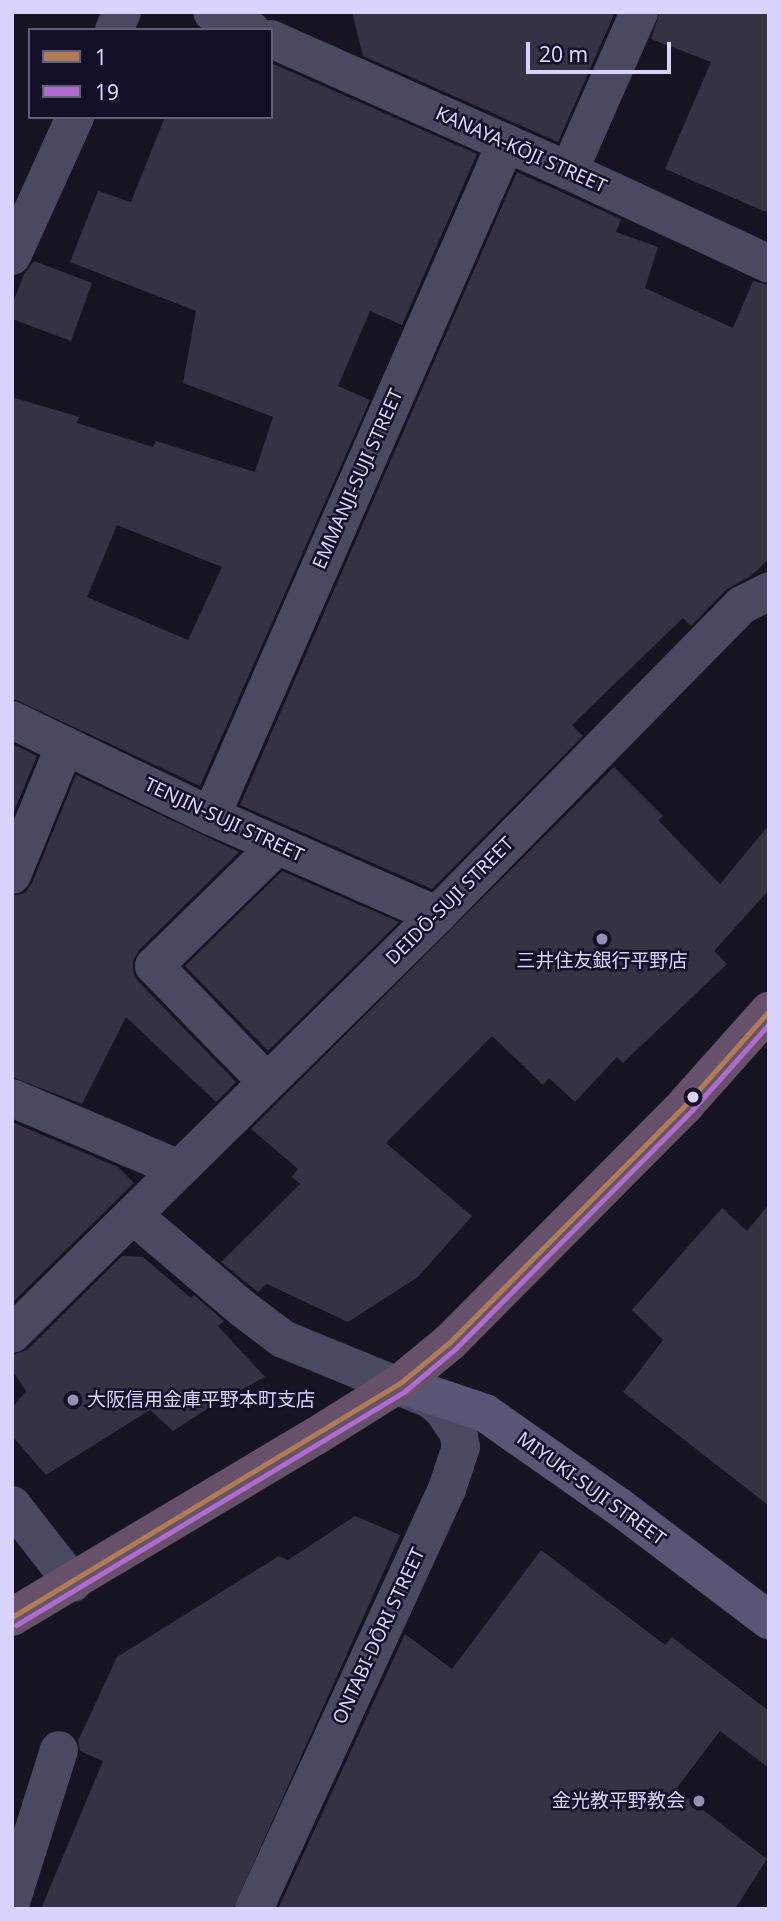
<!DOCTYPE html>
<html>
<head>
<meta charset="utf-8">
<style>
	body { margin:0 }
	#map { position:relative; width:781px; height:1921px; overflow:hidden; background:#161421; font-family:"Noto Sans","Noto Sans JP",sans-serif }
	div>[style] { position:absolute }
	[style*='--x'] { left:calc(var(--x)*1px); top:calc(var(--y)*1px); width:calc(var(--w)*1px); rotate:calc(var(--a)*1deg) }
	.building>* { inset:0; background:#343243 }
	.street>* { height:38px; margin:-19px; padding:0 19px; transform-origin:19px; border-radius:19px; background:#4a4962 }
	.secondary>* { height:38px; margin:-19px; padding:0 19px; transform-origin:19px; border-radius:19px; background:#575674 }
	.highway>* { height:38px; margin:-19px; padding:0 19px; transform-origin:19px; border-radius:19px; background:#67516a }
	.bus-1>* { height:5px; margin:-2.5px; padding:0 2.5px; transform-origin:2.5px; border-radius:2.5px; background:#b07c57 }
	.bus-2>* { height:5px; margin:-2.5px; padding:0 2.5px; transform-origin:2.5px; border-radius:2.5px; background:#b06ccc }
	.dots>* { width:19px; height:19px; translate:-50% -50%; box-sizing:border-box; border:4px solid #130f26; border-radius:50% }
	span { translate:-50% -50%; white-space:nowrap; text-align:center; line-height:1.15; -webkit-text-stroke:5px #130f26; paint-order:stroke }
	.street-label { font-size:19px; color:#d9d4ff }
	.poi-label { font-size:19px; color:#d9d4ff }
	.left { translate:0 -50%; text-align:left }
	.right { translate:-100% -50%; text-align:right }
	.frame { position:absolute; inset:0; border:14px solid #d9d4ff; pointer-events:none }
	.legend { position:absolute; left:28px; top:28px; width:245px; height:91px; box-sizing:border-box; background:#130f26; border:2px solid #625e7d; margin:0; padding:9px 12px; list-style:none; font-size:21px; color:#d9d4ff }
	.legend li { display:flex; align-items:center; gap:14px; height:35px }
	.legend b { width:35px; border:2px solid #625e7d }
	.scale { position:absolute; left:526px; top:42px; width:145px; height:32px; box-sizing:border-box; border:4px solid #d9d4ff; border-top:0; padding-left:9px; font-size:21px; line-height:24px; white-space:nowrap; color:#d9d4ff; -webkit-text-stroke:5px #130f26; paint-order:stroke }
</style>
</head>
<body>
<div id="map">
	<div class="building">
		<i style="clip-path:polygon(352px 12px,615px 12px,558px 142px,363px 56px)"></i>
		<i style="clip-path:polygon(660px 12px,769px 12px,769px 213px,665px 169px,711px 62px,651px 39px)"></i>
		<i style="clip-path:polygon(evenodd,271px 63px,477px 154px,402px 325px,370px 311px,338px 386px,370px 400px,200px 786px,12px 698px,12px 397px,79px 417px,77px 423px,153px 447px,156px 441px,255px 472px,273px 417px,183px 383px,196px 311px,70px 262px,98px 191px,131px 202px,165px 117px,271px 117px,271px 63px,117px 525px,222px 567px,188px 640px,87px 597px,117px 525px)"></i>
		<i style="clip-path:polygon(517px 172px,621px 219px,616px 232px,658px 247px,645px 288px,733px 328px,753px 281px,769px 285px,769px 559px,751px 576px,727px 589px,691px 626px,683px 618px,572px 725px,583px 736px,432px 889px,240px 805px)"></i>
		<i style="clip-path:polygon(34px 261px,92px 283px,71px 341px,12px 319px,12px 305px,24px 274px)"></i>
		<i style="clip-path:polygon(12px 744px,37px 756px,12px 816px)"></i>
		<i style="clip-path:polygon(614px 767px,663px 816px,658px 820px,720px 884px,769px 825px,769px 890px,714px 951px,727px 964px,623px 1063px,617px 1057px,575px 1102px,549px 1078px,543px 1085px,492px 1036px,386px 1143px,472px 1216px,418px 1277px,348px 1322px,267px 1284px,258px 1292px,221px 1262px,300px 1184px,292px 1177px,298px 1169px,251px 1129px)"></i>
		<i style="clip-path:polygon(76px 775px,239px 852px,139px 950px,133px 961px,133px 972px,138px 981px,236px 1082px,216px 1102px,126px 1017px,82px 1104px,12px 1077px,12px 896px,25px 893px,32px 883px)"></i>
		<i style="clip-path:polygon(282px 871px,399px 922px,268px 1051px,185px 966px)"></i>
		<i style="clip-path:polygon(12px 1122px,118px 1167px,134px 1183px,12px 1303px)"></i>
		<i style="clip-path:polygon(769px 1204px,769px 1506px,623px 1392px,663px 1340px,632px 1310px,722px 1208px,747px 1231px)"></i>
		<i style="clip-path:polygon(122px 1256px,143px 1257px,191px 1298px,194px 1295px,224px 1321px,218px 1326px,265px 1377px,218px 1402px,173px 1431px,150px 1410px,46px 1475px,12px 1436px,12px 1408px,26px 1391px,12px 1370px,12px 1355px,27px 1350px)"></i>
		<i style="clip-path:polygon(355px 1516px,400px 1535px,233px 1909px,41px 1909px,103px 1761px,80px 1751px,78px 1741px,117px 1657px,279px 1556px,288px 1560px)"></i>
		<i style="clip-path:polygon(541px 1550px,665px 1645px,672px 1637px,769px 1711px,769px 1768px,720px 1731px,676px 1789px,767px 1859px,735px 1909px,278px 1909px,405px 1634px,452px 1669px)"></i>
	</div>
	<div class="street">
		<i style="--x:212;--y:12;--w:43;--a:24.8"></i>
		<i style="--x:114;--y:30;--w:20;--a:-66"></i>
		<i style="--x:271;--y:39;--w:326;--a:23.9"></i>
		<i style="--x:569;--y:171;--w:221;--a:24.9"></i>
		<i style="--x:569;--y:171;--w:174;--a:-66.2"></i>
		<i style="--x:12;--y:256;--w:153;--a:-65.6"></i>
		<i style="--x:12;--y:720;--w:221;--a:25.8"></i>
		<i style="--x:211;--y:816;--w:247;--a:23.7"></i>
		<i style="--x:211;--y:816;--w:735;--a:-66.33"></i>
		<i style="--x:12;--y:875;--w:140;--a:-67.8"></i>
		<i style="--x:267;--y:1082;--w:162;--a:-134.2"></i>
		<i style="--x:154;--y:966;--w:173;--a:-44.3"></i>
		<i style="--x:12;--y:1098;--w:181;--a:23"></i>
		<i style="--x:133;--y:1215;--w:143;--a:40.5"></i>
		<i style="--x:242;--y:1308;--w:51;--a:37.1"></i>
		<i style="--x:283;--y:1339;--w:159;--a:22.2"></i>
		<i style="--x:430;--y:1399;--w:17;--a:40"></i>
		<i style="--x:443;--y:1410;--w:27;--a:56"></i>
		<i style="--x:458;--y:1432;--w:15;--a:79"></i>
		<i style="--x:461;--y:1447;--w:44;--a:108.4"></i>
		<i style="--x:447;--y:1489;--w:462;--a:114.7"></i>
		<i style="--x:12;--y:1334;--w:597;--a:-44.59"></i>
		<i style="--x:437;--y:915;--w:435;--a:-45.5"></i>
		<i style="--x:742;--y:605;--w:30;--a:-27"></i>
		<i style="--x:12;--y:1505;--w:99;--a:52"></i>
		<i style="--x:12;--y:1899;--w:156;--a:-72.5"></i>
	</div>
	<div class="secondary">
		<i style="--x:399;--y:1384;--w:91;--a:18.6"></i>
		<i style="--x:485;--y:1413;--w:162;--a:35"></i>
		<i style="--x:618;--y:1506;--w:189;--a:37.1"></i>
	</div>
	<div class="highway">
		<i style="--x:12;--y:1617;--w:354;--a:-30.8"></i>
		<i style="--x:316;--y:1436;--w:98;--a:-32.1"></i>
		<i style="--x:399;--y:1384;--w:66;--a:-39.5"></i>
		<i style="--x:450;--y:1342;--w:335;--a:-45.2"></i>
		<i style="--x:686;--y:1104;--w:125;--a:-48.3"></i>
	</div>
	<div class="bus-1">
		<i style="--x:12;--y:1617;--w:452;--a:-31.1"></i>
		<i style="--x:399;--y:1384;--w:66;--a:-39.5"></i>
		<i style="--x:450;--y:1342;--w:335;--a:-45.2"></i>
		<i style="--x:686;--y:1104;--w:125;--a:-48.3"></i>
	</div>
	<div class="bus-2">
		<i style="--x:16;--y:1625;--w:454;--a:-31"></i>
		<i style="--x:405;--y:1391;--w:67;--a:-40.1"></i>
		<i style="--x:456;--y:1348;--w:335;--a:-45.2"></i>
		<i style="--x:692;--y:1110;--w:115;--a:-48.2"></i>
	</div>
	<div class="dots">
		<i style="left:602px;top:939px;background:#9591b1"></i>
		<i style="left:693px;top:1097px;background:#d9d4ff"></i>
		<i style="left:73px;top:1400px;background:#9591b1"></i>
		<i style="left:699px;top:1801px;background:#9591b1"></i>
	</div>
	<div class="street-label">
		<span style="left:521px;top:150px;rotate:24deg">KANAYA-KŌJI STREET</span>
		<span style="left:358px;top:479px;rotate:-66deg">EMMANJI-SUJI STREET</span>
		<span style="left:224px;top:820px;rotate:25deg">TENJIN-SUJI STREET</span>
		<span style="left:450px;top:901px;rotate:-45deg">DEIDŌ-SUJI STREET</span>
		<span style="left:591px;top:1489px;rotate:36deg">MIYUKI-SUJI STREET</span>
		<span style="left:379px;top:1636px;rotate:-65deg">ONTABI-DŌRI STREET</span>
	</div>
	<div class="poi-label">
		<span style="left:602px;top:961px">三井住友銀行平野店</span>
		<span class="left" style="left:87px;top:1400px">大阪信用金庫平野本町支店</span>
		<span class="right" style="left:685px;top:1801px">金光教平野教会</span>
	</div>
	<div class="frame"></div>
	<ul class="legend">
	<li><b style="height:9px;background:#b07c57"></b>1</li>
	<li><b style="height:9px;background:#b06ccc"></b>19</li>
	</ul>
	<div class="scale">20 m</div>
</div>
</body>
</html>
